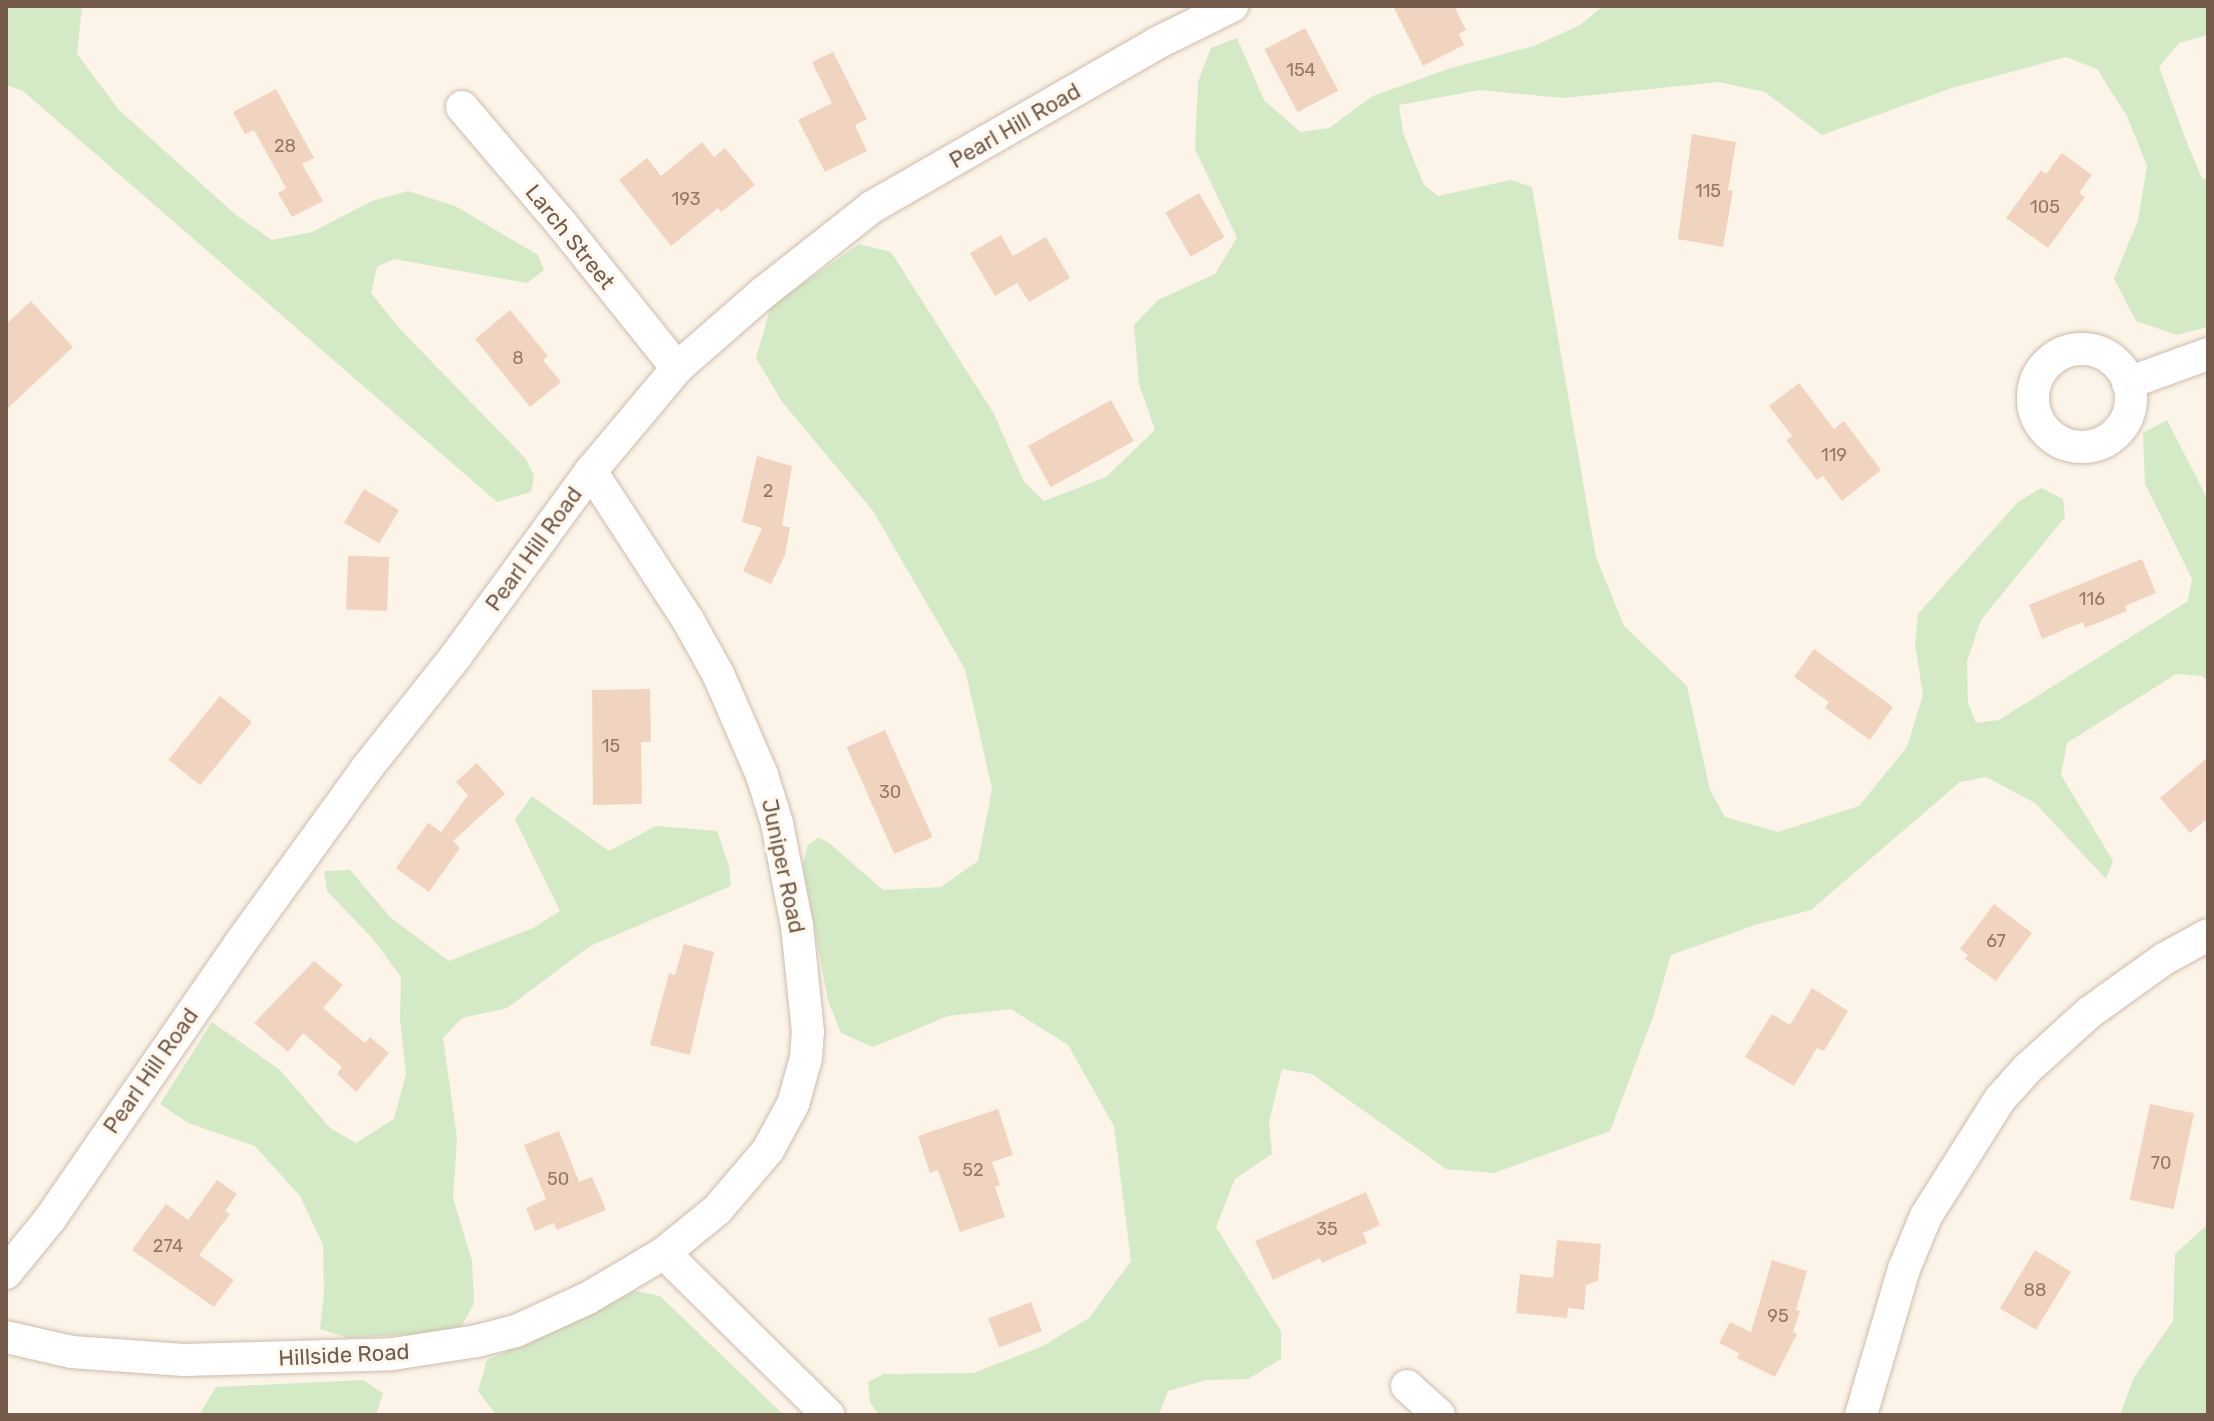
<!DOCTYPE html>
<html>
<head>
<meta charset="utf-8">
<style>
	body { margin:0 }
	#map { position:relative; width:2214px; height:1421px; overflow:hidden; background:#fcf4e8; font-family:Rubik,sans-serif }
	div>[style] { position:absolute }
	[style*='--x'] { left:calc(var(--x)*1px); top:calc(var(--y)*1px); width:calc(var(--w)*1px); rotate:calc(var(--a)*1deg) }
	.green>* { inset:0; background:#d4e9c6 }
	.building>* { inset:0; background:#f1d4c0; transform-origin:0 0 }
	.roads { filter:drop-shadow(0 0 2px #cebcae) drop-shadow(0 0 2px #cebcae) }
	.street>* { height:32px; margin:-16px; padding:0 16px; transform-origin:16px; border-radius:16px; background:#fff }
	.street>.ring { margin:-16px; padding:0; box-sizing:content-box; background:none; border:32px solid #fff; border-radius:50% }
	span { translate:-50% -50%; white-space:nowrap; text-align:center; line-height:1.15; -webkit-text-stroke:7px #fef8ee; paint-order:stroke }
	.number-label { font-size:18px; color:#947969 }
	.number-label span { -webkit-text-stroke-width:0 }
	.street-label { font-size:22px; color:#755b4c }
	.frame { position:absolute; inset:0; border:8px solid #755b4c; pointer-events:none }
</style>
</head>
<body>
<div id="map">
	<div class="green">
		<i style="clip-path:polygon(6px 6px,82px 6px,77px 54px,119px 110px,236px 215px,272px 240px,312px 232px,372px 201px,408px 191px,455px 206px,538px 255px,544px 270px,527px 283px,394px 259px,377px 267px,371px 293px,400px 329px,526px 459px,534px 476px,531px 492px,497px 502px,23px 91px,6px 85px)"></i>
		<i style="clip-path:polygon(1603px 6px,2208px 6px,2208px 35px,2179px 43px,2159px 67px,2189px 148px,2202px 178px,2208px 180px,2208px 327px,2177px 335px,2136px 321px,2114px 279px,2138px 220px,2147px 166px,2127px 116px,2097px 69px,2066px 57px,1952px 88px,1822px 135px,1765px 92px,1719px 82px,1563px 98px,1480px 90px,1399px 105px,1403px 133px,1424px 185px,1438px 196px,1511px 180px,1532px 187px,1596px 557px,1624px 626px,1687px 686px,1710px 790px,1725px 817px,1778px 832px,1859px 806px,1907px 747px,1923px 695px,1915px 644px,1918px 614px,2018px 502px,2041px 488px,2063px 499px,2065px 517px,1981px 620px,1967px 661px,1968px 703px,1976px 723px,1999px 720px,2188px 601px,2192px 579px,2145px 484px,2143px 433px,2167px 420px,2208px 500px,2208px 682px,2202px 676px,2176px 674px,2067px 743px,2061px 775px,2113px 861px,2106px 879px,2035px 803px,1986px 777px,1960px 782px,1811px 910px,1758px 924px,1671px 955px,1654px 1014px,1610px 1131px,1494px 1173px,1446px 1169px,1312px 1074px,1282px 1069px,1269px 1122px,1272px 1154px,1235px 1179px,1216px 1227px,1281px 1331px,1281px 1359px,1248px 1379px,1206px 1380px,1168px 1391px,1159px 1415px,879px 1415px,870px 1402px,868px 1382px,884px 1374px,973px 1373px,1043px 1346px,1089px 1318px,1131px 1261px,1114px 1126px,1068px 1045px,1011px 1009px,948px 1016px,873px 1047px,841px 1033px,828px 1001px,803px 864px,808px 845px,818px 838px,828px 842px,883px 890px,941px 887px,978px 861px,992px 789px,965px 669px,873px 511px,783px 403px,756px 358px,771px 306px,859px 244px,891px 252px,994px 414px,1024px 482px,1044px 501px,1106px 477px,1155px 430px,1139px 384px,1134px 325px,1158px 300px,1215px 274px,1237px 238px,1195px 149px,1198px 82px,1211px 48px,1237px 38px,1264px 100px,1300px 132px,1329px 128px,1373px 96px,1451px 68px,1534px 46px,1580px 25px)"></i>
		<i style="clip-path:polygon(532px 796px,609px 851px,656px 826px,717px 831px,729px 866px,731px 886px,590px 946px,507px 1008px,462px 1018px,443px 1038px,457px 1138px,453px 1198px,472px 1261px,474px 1304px,458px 1332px,348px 1338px,320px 1329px,324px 1293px,323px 1245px,300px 1196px,255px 1146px,188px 1123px,160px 1104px,212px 1022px,280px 1070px,330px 1128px,356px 1143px,394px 1119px,406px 1074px,400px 1019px,401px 977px,373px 939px,327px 891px,324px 871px,350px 870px,391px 918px,449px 961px,533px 928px,560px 911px,515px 819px)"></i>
		<i style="clip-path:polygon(2208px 1224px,2208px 1415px,2120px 1415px,2134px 1377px,2173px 1321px,2175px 1254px)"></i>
		<i style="clip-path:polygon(636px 1291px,660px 1296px,784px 1415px,496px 1415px,478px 1391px,487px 1360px)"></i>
		<i style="clip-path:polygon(363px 1380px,383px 1393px,376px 1415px,199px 1415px,216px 1387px)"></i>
	</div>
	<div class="building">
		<i style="clip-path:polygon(1393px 6px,1454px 6px,1466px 30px,1459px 34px,1464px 45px,1423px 66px)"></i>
		<i style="left:1305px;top:28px;width:71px;height:46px;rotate:62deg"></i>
		<i style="clip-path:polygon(833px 52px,867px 119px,855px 125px,867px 151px,825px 172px,798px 120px,832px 103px,812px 62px)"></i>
		<i style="clip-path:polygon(276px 89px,314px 158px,302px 164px,323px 201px,292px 217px,278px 193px,286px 188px,254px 130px,245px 134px,233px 112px)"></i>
		<i style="clip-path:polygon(1692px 134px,1736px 142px,1728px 190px,1733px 191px,1723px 247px,1678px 239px)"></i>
		<i style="clip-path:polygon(702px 142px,714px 157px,725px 148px,755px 185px,721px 212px,718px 208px,671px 246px,619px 180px,647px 158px,661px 176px)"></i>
		<i style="clip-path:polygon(2062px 153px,2092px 175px,2079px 193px,2085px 197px,2048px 248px,2006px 218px,2041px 170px,2046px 174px)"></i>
		<i style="left:1199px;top:193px;width:51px;height:39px;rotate:60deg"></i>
		<i style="clip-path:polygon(1001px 235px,1013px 256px,1046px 237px,1070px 278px,1029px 302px,1017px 283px,995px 296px,970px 253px)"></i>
		<i style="clip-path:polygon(31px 301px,73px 347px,6px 410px,6px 324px)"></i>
		<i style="clip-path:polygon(510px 310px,548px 356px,543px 360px,561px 382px,530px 407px,475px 339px)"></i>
		<i style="clip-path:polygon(1799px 383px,1834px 429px,1844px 421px,1881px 470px,1842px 501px,1823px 476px,1817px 480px,1786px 440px,1792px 436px,1769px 406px)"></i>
		<i style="left:1111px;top:400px;width:47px;height:95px;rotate:61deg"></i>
		<i style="clip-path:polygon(757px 456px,792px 466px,782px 526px,790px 527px,785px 555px,771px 584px,743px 571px,762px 528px,742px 522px)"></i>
		<i style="left:364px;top:489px;width:41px;height:39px;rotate:31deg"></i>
		<i style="left:389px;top:557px;width:54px;height:41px;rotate:92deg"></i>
		<i style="clip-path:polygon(2142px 559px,2156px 593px,2125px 606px,2127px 611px,2085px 628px,2083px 622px,2042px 639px,2029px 605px)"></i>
		<i style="clip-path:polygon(1814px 649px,1893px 707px,1870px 740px,1825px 708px,1829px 702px,1794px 677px)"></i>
		<i style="clip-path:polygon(650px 689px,651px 742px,641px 742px,642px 804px,593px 805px,592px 690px)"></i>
		<i style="left:220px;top:696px;width:41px;height:82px;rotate:39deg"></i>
		<i style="left:885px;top:730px;width:117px;height:42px;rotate:66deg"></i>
		<i style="clip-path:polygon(2208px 757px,2208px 818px,2190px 833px,2160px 798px)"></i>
		<i style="clip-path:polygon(477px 763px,505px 794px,453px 841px,460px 848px,429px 892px,396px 868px,428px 823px,441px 832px,468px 795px,456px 782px)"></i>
		<i style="clip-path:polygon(1994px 904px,2032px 933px,1996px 981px,1965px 959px,1968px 955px,1960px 949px)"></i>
		<i style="clip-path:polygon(684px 944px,714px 952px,690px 1055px,650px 1045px,669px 973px,675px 975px)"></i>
		<i style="clip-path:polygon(314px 961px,343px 985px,323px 1008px,365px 1043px,370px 1037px,389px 1053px,356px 1092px,337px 1074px,342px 1067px,303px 1033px,288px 1052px,254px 1023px)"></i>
		<i style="clip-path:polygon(1812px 988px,1848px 1011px,1824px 1051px,1817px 1048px,1794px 1086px,1745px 1057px,1772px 1014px,1790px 1025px)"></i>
		<i style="left:2150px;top:1104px;width:45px;height:98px;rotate:12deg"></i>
		<i style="clip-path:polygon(998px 1109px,1013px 1155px,992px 1162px,1000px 1185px,995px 1187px,1005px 1217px,960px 1232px,938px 1170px,930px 1173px,918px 1136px)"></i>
		<i style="clip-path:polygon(559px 1131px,579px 1182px,592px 1177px,606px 1210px,557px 1230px,554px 1223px,535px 1231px,526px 1208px,546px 1199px,524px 1145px)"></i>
		<i style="clip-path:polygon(217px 1180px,237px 1194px,225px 1211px,230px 1214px,199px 1255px,234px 1280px,214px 1307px,132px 1250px,166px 1204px,188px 1220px)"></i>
		<i style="clip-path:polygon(1366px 1192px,1380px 1225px,1363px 1233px,1367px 1243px,1322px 1263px,1320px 1258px,1273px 1280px,1255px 1241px)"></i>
		<i style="clip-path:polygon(1557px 1240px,1601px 1244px,1598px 1281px,1586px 1285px,1584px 1310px,1568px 1308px,1567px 1318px,1516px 1313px,1520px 1274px,1553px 1278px)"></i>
		<i style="left:2035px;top:1250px;width:42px;height:68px;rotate:31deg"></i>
		<i style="clip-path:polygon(1772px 1260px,1807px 1271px,1796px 1310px,1800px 1311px,1793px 1332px,1797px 1334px,1775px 1377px,1737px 1358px,1739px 1353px,1719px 1343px,1730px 1322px,1751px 1332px)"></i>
		<i style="left:1031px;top:1302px;width:31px;height:46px;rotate:69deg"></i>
	</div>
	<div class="roads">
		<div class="street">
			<i style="--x:462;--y:107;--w:151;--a:49.6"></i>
			<i style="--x:560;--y:222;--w:187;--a:51.3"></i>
			<i class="ring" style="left:2033px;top:349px;width:66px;height:66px"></i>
			<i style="--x:2128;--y:383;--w:85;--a:-19.9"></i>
			<i style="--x:664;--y:1253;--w:231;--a:44.6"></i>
			<i style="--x:6;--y:1273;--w:70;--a:-50.8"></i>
			<i style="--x:50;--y:1219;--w:333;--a:-55.4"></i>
			<i style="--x:239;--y:945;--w:218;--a:-54.1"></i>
			<i style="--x:367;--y:768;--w:143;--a:-51.5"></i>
			<i style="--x:456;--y:656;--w:229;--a:-53.9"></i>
			<i style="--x:591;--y:471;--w:134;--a:-50.1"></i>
			<i style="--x:677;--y:368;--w:114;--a:-41.1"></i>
			<i style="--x:763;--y:293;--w:139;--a:-38.3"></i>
			<i style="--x:872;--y:207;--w:329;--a:-29.9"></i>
			<i style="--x:1157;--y:43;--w:84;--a:-26.3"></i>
			<i style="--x:6;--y:1337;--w:68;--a:12.8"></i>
			<i style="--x:72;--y:1352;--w:112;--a:4.1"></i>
			<i style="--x:184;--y:1360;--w:209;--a:-1.6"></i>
			<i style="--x:393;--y:1354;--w:85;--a:-8.8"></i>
			<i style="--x:477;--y:1341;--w:40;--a:-14.4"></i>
			<i style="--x:516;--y:1331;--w:79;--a:-24.6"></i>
			<i style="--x:588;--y:1298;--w:88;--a:-30.6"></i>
			<i style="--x:664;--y:1253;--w:68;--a:-39.1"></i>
			<i style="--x:717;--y:1210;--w:79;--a:-49.6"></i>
			<i style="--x:768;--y:1150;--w:52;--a:-61.5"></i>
			<i style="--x:793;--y:1104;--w:48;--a:-74.2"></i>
			<i style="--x:806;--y:1058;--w:26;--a:-86"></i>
			<i style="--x:808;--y:1032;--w:107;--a:-95.9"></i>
			<i style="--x:797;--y:926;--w:105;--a:-101"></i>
			<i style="--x:777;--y:823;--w:50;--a:-107.4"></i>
			<i style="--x:762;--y:775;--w:110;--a:-113.5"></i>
			<i style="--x:718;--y:674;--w:62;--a:-119.1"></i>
			<i style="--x:688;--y:620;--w:178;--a:-123.1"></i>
			<i style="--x:1407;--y:1386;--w:43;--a:42.2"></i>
			<i style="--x:1861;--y:1415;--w:152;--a:-73.6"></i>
			<i style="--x:1904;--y:1269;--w:57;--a:-67.5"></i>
			<i style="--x:1926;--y:1216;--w:138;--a:-57.7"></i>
			<i style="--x:2000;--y:1099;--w:42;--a:-47.9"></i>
			<i style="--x:2028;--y:1068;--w:84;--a:-42.1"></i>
			<i style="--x:2090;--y:1012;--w:91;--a:-35.6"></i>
			<i style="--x:2164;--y:959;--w:50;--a:-28.6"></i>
		</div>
	</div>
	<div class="number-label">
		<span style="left:1301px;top:70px">154</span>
		<span style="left:285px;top:146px">28</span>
		<span style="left:1708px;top:191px">115</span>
		<span style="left:686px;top:199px">193</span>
		<span style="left:2045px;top:207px">105</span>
		<span style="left:518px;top:358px">8</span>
		<span style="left:1834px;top:455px">119</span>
		<span style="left:768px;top:491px">2</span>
		<span style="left:2092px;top:599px">116</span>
		<span style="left:611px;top:746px">15</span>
		<span style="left:890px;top:792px">30</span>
		<span style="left:1996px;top:941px">67</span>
		<span style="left:2161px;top:1163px">70</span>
		<span style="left:973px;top:1170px">52</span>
		<span style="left:558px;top:1179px">50</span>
		<span style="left:1327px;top:1229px">35</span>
		<span style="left:168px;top:1246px">274</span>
		<span style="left:2035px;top:1290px">88</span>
		<span style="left:1778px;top:1316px">95</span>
	</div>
	<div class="street-label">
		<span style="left:1015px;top:126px;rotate:-30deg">Pearl Hill Road</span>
		<span style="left:570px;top:237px;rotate:51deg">Larch Street</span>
		<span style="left:534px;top:549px;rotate:-54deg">Pearl Hill Road</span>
		<span style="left:783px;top:866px;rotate:78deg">Juniper Road</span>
		<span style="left:151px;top:1071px;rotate:-55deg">Pearl Hill Road</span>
		<span style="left:344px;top:1355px;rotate:-3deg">Hillside Road</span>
	</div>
	<div class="frame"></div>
</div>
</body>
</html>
